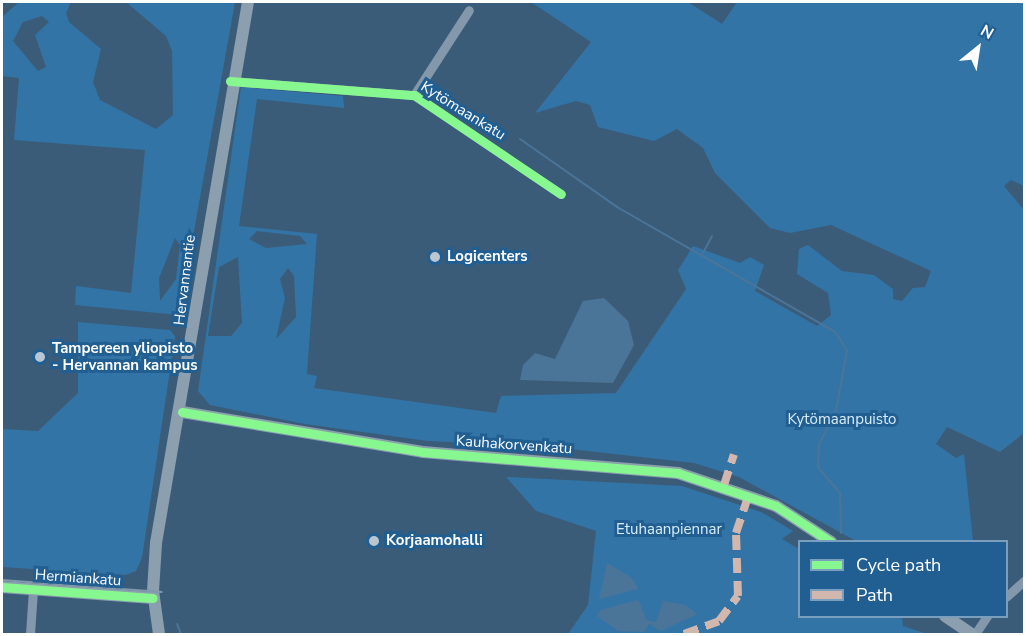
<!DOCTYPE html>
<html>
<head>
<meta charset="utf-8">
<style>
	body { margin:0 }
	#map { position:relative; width:1026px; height:636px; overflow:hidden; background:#3b5c78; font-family:"Nunito Sans",sans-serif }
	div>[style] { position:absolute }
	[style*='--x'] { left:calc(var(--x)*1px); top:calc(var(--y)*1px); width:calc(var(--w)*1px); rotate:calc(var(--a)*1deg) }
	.green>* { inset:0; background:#3374a6 }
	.water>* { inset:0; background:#4b7598 }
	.stream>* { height:2px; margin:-1px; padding:0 1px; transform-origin:1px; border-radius:1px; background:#4b7598 }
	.street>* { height:9px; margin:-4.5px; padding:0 4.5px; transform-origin:4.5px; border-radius:4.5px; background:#8398ab }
	.secondary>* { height:12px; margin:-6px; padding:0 6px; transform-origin:6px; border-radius:6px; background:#8b9faf }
	.tram>* { height:1.5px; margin:-0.75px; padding:0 0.75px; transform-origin:0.75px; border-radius:0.75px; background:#8298ab }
	.quiet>* { height:8px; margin-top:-4px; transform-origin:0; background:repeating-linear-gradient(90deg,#d1b7ad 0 15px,transparent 0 23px) }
	.cycleway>* { height:9px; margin:-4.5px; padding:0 4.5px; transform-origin:4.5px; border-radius:4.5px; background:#87f88f }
	.dots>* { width:16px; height:16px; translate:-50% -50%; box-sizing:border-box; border:3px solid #215f92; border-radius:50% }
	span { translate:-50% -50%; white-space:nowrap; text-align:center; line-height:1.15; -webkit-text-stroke:6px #215f92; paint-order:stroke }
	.street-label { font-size:15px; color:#fff }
	.poi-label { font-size:15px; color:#fff; font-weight:700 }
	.left { translate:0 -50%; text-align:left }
	.park-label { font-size:15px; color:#d8ebf9 }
	.frame { position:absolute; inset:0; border:3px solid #fff; pointer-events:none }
	.legend { position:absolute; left:798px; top:540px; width:210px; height:78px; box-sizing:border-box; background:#215f92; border:2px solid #7a9fbe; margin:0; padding:8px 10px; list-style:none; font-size:18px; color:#fff }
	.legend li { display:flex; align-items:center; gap:12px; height:30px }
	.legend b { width:30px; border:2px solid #7a9fbe }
	.north { position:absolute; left:948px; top:18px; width:60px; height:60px; -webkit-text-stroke:4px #215f92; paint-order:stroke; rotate:30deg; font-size:16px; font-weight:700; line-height:24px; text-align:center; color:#fff }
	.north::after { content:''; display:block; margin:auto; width:21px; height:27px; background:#fff; clip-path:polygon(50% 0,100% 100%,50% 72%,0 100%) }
</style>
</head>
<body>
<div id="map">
	<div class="green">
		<i style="clip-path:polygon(evenodd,19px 2px,71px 2px,66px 13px,69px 22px,101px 49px,93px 82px,100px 100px,156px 129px,173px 115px,172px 51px,166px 36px,126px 2px,235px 2px,179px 315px,75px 305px,76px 286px,131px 293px,145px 150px,14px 140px,19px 78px,2px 76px,2px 17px,19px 2px,42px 16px,49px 22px,35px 35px,46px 67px,38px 71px,13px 41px,23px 22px,42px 16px,19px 2px,175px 238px,180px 245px,176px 279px,160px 301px,159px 278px,175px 238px)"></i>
		<i style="clip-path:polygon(evenodd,531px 2px,688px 2px,722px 24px,737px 2px,1024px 2px,1024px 186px,1011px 180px,1004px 186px,1024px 210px,1024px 433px,1000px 452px,947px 427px,936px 444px,956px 458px,964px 454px,973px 541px,856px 541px,739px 477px,694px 463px,544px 446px,428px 441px,305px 424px,210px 405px,198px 391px,241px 87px,343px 96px,344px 108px,257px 99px,239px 226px,317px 234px,307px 374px,317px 376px,314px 388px,496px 413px,501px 396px,616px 393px,686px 289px,678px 270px,693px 246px,740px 263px,750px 257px,764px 265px,755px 291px,817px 326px,831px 315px,828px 293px,797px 274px,799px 249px,808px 245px,842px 271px,874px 275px,893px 289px,893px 299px,902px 301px,913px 288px,925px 287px,931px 271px,831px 225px,790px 233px,770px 228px,715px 173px,703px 148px,677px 129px,654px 141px,598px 127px,590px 105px,576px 101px,535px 113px,591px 42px,531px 2px,257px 231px,300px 236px,307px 244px,266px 248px,249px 239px,257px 231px,531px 2px,238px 257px,242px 323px,231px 336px,208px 336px,219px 267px,238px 257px,531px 2px,288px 268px,294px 276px,296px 317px,276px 339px,285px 298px,280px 279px,288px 268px)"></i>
		<i style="clip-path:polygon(78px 322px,170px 330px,175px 336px,142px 558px,136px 571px,126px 575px,2px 567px,2px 429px,38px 431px,78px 393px)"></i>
		<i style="clip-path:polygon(506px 477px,682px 486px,761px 512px,793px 531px,782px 539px,799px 549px,800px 616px,902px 617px,903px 626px,927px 634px,568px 634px,588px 605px,596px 531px,536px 511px)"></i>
	</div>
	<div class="water">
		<i style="clip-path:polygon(604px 298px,628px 321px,634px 345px,613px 383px,520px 380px,523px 365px,535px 353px,555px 359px,583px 301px)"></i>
		<i style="clip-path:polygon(607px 563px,632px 578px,638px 589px,599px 599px)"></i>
		<i style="clip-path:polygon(638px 600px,647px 620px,656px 622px,663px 601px,686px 605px,697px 614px,661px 631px,649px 624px,644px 632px,618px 631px,597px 616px,600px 610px)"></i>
	</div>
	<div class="stream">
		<i style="--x:520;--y:139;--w:118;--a:35"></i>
		<i style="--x:617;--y:207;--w:251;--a:29.8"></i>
		<i style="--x:835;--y:332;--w:22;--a:56"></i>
		<i style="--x:847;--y:350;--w:62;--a:100.2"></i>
		<i style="--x:836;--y:411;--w:37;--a:117"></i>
		<i style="--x:819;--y:444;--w:23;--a:92"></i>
		<i style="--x:818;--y:467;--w:34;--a:50"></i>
		<i style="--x:840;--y:493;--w:40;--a:88.6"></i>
		<i style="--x:703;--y:253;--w:19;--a:-62"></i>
		<i style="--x:177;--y:624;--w:11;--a:68"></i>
	</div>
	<div class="street">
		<i style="--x:231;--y:81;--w:184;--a:4.4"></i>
		<i style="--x:414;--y:95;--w:177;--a:34"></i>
		<i style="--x:414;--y:95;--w:101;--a:-57.1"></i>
		<i style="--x:1006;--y:597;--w:24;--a:-42"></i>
		<i style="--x:30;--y:634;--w:44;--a:-86.1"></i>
		<i style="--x:975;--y:634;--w:22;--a:-56"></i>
	</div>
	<div class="secondary">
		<i style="--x:182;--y:412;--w:244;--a:9.4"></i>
		<i style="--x:423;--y:452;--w:256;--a:4.7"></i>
		<i style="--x:678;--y:473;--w:103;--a:18.6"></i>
		<i style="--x:776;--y:506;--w:66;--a:33.2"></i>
		<i style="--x:2;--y:587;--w:151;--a:4.2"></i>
		<i style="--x:945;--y:616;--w:32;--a:34"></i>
		<i style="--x:159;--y:634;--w:43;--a:-97.9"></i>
		<i style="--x:153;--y:591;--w:48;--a:-86.4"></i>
		<i style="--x:156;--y:543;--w:549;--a:-80.35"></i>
	</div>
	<div class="tram">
		<i style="--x:2;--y:580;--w:160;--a:4.3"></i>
	</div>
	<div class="quiet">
		<i style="--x:724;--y:485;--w:32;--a:-72"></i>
		<i style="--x:684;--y:634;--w:37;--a:-20"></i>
		<i style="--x:719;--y:621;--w:31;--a:-53"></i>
		<i style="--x:738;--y:596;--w:63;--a:-91.8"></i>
		<i style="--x:736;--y:533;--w:41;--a:-71.6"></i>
	</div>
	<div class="cycleway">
		<i style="--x:230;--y:81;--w:185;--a:4.4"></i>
		<i style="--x:414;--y:95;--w:177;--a:34"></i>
		<i style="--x:182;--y:412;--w:244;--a:9.4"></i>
		<i style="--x:423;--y:452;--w:256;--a:4.7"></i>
		<i style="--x:678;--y:473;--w:103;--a:18.6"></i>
		<i style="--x:776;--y:506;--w:66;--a:33.2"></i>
		<i style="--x:2;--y:587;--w:151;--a:4.2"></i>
	</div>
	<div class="dots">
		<i style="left:435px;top:257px;background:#bac6d0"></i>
		<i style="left:40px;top:357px;background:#bac6d0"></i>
		<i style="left:374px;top:541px;background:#bac6d0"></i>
	</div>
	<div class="street-label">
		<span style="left:463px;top:111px;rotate:32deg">Kytömaankatu</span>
		<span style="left:185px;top:280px;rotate:-83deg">Hervannantie</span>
		<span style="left:514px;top:445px;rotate:4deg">Kauhakorvenkatu</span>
		<span style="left:78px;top:578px;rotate:4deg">Hermiankatu</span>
	</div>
	<div class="poi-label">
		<span class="left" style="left:447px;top:257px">Logicenters</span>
		<span class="left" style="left:52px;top:357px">Tampereen yliopisto<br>- Hervannan kampus</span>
		<span class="left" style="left:386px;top:541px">Korjaamohalli</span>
	</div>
	<div class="park-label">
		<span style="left:842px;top:420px">Kytömaanpuisto</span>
		<span style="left:669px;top:530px">Etuhaanpiennar</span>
	</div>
	<div class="frame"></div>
	<ul class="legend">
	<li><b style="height:8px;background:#87f88f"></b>Cycle path</li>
	<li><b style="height:8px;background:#d1b7ad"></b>Path</li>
	</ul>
	<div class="north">N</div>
</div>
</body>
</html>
